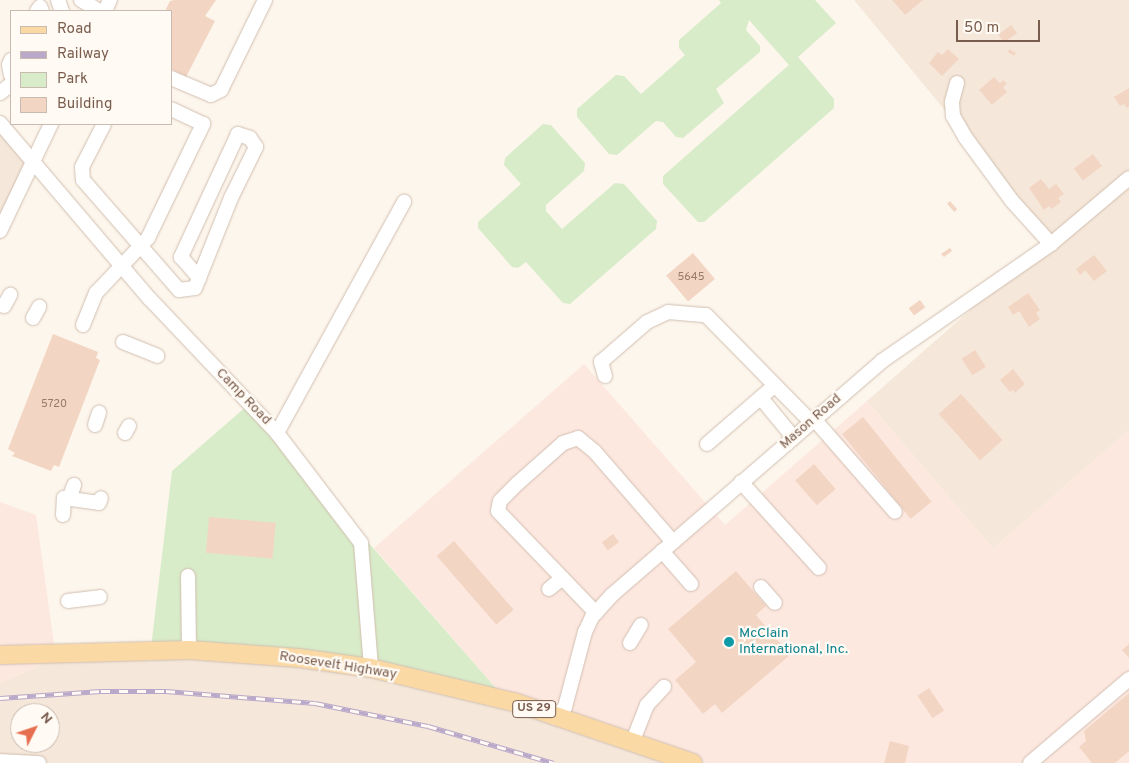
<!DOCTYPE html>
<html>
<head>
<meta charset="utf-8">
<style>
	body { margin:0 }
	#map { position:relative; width:1129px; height:763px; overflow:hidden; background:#fdf6ec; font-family:Overpass,sans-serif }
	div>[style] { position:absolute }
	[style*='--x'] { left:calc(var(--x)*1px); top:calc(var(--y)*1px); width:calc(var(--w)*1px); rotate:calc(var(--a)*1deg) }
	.residential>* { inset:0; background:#f5e8da }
	.commercial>* { inset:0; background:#fde8e0 }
	.green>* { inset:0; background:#d8ecc9 }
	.building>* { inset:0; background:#f3d5c3; transform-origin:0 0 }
	.roads { filter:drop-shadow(0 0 1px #d1beb0) drop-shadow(0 0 1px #d1beb0) }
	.minor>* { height:14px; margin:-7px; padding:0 7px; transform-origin:7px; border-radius:7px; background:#fff }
	.major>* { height:18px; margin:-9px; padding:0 9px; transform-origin:9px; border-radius:9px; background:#fbd9a5 }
	.rail>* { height:5px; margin-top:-2.5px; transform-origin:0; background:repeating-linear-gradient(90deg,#fffaf3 0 9px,#b9a8c9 0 18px); box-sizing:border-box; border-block:1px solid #b9a8c9 }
	.dots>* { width:14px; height:14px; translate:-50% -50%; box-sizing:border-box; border:2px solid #fffaf3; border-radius:50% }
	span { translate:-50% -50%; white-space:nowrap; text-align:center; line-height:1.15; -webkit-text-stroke:4.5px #fffaf3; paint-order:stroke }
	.number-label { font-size:11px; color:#987a6a }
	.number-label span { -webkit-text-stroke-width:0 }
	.shield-label span { padding:1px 4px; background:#fffaf3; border:1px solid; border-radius:4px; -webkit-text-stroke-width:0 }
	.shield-label { font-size:12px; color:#7a5c4d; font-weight:700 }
	.street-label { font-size:14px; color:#7a5c4d }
	.culture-label { font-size:14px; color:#0d838f }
	.left { translate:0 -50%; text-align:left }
	.legend { position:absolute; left:10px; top:10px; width:162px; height:115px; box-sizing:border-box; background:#fffaf3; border:1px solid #cabbb1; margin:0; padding:6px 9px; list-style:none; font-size:15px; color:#7a5c4d }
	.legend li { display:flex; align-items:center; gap:10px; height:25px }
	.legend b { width:25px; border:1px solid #cabbb1 }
	.north { position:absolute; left:10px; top:703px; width:50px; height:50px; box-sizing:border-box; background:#fffaf3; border:1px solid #cabbb1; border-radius:50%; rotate:49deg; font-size:14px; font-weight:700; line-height:20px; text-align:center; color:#7a5c4d }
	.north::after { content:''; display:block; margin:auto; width:18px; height:22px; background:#e76f51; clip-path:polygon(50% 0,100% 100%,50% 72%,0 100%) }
	.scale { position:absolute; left:956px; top:20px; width:84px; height:22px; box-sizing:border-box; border:2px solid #7a5c4d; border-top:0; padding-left:6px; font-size:15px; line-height:18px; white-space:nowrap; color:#7a5c4d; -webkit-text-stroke:4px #fffaf3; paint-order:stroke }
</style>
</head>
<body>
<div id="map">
	<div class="residential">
		<i style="clip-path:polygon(854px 0,1129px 0,1129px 430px,993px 549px,867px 401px,1051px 239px)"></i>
		<i style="clip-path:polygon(0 122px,33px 161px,0 241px)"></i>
		<i style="clip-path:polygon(evenodd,150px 656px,357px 668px,515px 710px,687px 763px,0 763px,0 683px,56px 658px,150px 656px,20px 713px,50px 713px,50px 743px,20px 743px,20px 713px)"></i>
	</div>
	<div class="commercial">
		<i style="clip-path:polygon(584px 364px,725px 525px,867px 401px,993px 549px,1129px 430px,1129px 763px,687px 763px,515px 710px,374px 548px)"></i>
		<i style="clip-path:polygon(0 502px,36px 515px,56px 658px,0 683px)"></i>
	</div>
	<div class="green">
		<i style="clip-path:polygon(719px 0,815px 0,836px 23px,798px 57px,834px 99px,834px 108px,704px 222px,698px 222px,663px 184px,663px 176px,789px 65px,749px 20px,746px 30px,760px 46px,760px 52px,716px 89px,724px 103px,683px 138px,676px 137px,663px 122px,656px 121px,617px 155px,609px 154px,577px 117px,577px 109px,616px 75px,624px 76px,641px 94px,685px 55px,679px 48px,679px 40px,721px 3px)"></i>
		<i style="clip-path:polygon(543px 124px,551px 125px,585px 163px,584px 171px,546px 205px,546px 211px,562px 229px,615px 183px,624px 184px,657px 221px,656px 229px,570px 304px,563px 303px,526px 262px,518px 268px,512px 267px,478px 228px,478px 222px,521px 184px,504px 165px,505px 158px)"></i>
		<i style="clip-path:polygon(248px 405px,515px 710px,357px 668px,150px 656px,172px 471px)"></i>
	</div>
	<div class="building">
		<i style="clip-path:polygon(175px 0,216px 0,205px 16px,215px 21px,186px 77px,171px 69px,171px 11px,165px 11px,170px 1px)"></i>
		<i style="clip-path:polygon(892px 0,923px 0,905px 15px)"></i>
		<i style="left:1011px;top:25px;width:10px;height:16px;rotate:53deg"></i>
		<i style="clip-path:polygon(948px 49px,959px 59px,942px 76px,929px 63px,938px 52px,942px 55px)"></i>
		<i style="clip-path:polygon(1009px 49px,1016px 53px,1014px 56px,1008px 52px)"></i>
		<i style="clip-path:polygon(994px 77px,1000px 83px,1003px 80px,1007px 84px,1003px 87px,1007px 92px,992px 105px,979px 90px)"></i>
		<i style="clip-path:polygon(1129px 88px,1129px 106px,1127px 108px,1124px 104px,1120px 106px,1114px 97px)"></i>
		<i style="left:1093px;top:154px;width:15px;height:24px;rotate:53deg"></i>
		<i style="clip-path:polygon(1041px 179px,1049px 189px,1056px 184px,1064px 194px,1058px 198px,1061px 202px,1052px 209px,1049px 206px,1044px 210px,1029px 188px)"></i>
		<i style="left:950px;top:201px;width:11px;height:4px;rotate:49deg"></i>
		<i style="clip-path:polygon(950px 248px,952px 251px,944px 257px,941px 254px)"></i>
		<i style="left:693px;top:253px;width:34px;height:35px;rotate:50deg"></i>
		<i style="clip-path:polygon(1094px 255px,1107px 271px,1094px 281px,1085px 270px,1080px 275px,1076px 269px)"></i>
		<i style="clip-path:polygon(1028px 293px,1040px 310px,1036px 313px,1040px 319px,1029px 327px,1019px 311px,1013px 315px,1008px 307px)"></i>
		<i style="left:920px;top:300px;width:9px;height:14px;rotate:54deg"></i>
		<i style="clip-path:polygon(53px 334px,98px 352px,96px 358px,100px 360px,59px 467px,54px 465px,51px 471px,12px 456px,15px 453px,8px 449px)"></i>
		<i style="left:975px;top:350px;width:20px;height:16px;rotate:57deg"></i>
		<i style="clip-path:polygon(1013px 369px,1025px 384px,1015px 393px,1013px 390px,1010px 392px,1000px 380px)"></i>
		<i style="left:961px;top:394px;width:62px;height:30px;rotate:48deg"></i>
		<i style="left:863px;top:417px;width:109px;height:27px;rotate:51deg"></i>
		<i style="left:814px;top:464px;width:33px;height:25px;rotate:49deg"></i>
		<i style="left:209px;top:517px;width:67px;height:36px;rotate:5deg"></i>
		<i style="left:613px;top:534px;width:10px;height:14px;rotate:53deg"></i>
		<i style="left:454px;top:541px;width:91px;height:23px;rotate:49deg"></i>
		<i style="clip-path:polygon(736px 571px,766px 606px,756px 615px,790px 655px,722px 713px,715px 704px,703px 714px,675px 680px,696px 662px,668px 629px)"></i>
		<i style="clip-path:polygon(1129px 644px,1129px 658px,1122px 650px)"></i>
		<i style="left:929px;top:688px;width:27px;height:14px;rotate:56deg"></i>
		<i style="clip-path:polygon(1129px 693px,1129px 751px,1115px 763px,1092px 763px,1079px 747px,1086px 741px,1084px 731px)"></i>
		<i style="clip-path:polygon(890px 741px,909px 746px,905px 763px,884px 763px)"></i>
	</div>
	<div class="roads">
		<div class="minor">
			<i style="--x:58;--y:0;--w:12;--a:70"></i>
			<i style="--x:81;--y:0;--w:21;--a:31"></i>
			<i style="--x:37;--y:11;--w:5;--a:-53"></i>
			<i style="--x:40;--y:7;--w:4;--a:63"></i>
			<i style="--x:105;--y:11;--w:12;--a:-66"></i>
			<i style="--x:11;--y:60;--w:5;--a:112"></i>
			<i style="--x:9;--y:65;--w:10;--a:79"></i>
			<i style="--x:171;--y:78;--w:43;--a:23"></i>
			<i style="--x:211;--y:95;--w:11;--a:-27"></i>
			<i style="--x:221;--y:90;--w:100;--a:-63.9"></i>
			<i style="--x:957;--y:83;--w:20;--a:105"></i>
			<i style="--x:952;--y:102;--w:14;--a:86"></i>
			<i style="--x:953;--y:116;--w:24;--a:60"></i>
			<i style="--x:965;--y:137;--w:79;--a:53.7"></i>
			<i style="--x:1012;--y:201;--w:58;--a:47.8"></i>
			<i style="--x:0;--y:93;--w:14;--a:-39"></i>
			<i style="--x:0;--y:123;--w:231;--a:49.6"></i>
			<i style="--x:150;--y:299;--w:185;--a:46.5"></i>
			<i style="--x:277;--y:433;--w:138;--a:52.6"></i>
			<i style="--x:361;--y:543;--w:125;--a:85.4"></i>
			<i style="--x:104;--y:124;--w:48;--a:117.1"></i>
			<i style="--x:82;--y:167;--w:13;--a:86"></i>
			<i style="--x:83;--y:180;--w:146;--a:48.9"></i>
			<i style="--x:179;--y:290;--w:16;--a:-7"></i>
			<i style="--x:195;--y:288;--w:97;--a:-68.2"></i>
			<i style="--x:231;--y:198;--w:57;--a:-63.9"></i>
			<i style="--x:256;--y:147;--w:11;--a:-124"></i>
			<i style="--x:250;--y:138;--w:13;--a:-162"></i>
			<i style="--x:238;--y:134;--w:136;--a:114.9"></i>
			<i style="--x:181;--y:257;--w:28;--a:49"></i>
			<i style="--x:0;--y:231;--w:119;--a:-64.5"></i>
			<i style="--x:4;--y:306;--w:13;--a:-61"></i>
			<i style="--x:33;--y:318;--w:13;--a:-61"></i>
			<i style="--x:83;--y:325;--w:35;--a:-68"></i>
			<i style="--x:96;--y:293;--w:76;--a:-46.6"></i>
			<i style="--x:148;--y:238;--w:127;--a:-64.2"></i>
			<i style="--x:203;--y:124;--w:35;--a:-155"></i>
			<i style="--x:123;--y:342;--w:37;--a:22"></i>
			<i style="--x:605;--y:376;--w:15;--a:-106"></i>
			<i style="--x:601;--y:362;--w:61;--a:-41"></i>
			<i style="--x:647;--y:322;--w:23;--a:-25"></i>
			<i style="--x:668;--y:312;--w:38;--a:5"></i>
			<i style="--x:706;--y:315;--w:150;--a:45.5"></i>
			<i style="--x:761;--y:398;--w:50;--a:50.6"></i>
			<i style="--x:814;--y:419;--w:123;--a:48.9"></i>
			<i style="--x:95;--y:425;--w:13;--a:-72"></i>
			<i style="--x:125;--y:433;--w:8;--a:-60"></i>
			<i style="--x:277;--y:433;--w:264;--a:-61.2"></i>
			<i style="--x:707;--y:444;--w:89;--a:-40.9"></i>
			<i style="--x:741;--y:482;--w:116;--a:47.8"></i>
			<i style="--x:69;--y:499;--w:15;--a:-70"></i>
			<i style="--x:63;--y:515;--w:17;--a:-87"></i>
			<i style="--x:64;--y:498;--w:35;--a:8"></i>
			<i style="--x:99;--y:503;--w:5;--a:-68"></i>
			<i style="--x:662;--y:551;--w:44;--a:48.7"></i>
			<i style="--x:188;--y:576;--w:74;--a:89.2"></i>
			<i style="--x:761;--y:587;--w:21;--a:49"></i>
			<i style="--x:549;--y:589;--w:17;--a:-40"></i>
			<i style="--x:68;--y:601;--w:32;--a:-7"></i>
			<i style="--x:596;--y:613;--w:141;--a:-133.9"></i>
			<i style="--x:498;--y:511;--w:10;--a:-79"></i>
			<i style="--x:500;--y:501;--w:25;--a:-45"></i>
			<i style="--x:518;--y:483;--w:60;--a:-41.6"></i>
			<i style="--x:563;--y:443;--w:16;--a:-18"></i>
			<i style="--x:578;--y:438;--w:22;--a:39"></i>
			<i style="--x:595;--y:452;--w:119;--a:49.1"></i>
			<i style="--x:630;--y:643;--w:21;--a:-59"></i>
			<i style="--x:555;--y:718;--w:15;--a:-48"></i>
			<i style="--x:565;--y:707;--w:78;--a:-75.1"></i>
			<i style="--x:585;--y:632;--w:17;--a:-65"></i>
			<i style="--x:592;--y:617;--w:30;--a:-48"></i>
			<i style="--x:612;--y:595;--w:357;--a:-40.9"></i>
			<i style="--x:882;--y:361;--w:206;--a:-34.7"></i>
			<i style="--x:1051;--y:244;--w:102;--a:-40.2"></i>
			<i style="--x:632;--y:743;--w:41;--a:-68.5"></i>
			<i style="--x:647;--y:705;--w:25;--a:-47"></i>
			<i style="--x:0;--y:761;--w:39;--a:3"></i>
			<i style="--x:1030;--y:763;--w:130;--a:-40.3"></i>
		</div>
		<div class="major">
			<i style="--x:0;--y:655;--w:189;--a:-1.5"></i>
			<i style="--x:189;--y:650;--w:110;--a:4.2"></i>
			<i style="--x:299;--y:658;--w:73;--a:7.9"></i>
			<i style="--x:371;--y:668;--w:147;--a:13.4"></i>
			<i style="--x:514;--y:702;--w:189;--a:18.8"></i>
		</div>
	</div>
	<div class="rail">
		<i style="--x:0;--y:698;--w:101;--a:-4"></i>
		<i style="--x:101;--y:691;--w:65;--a:0"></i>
		<i style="--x:166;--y:691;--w:149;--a:4.6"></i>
		<i style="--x:315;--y:703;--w:115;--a:11.5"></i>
		<i style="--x:428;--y:726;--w:131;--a:16.4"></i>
	</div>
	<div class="dots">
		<i style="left:729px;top:642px;background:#0f9aa8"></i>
	</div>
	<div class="number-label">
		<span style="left:691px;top:277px">5645</span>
		<span style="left:54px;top:404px">5720</span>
	</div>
	<div class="shield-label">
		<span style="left:534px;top:709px">US 29</span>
	</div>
	<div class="street-label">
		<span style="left:243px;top:397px;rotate:46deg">Camp Road</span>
		<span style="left:811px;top:422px;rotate:-41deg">Mason Road</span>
		<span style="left:338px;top:666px;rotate:9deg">Roosevelt Highway</span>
	</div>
	<div class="culture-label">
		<span class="left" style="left:739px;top:642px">McClain<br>International, Inc.</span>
	</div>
	<ul class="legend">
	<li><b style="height:6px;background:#fbd9a5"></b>Road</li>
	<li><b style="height:6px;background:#b9a8c9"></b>Railway</li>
	<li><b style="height:14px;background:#d8ecc9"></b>Park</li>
	<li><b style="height:14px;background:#f3d5c3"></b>Building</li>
	</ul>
	<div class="north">N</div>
	<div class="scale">50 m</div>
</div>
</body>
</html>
